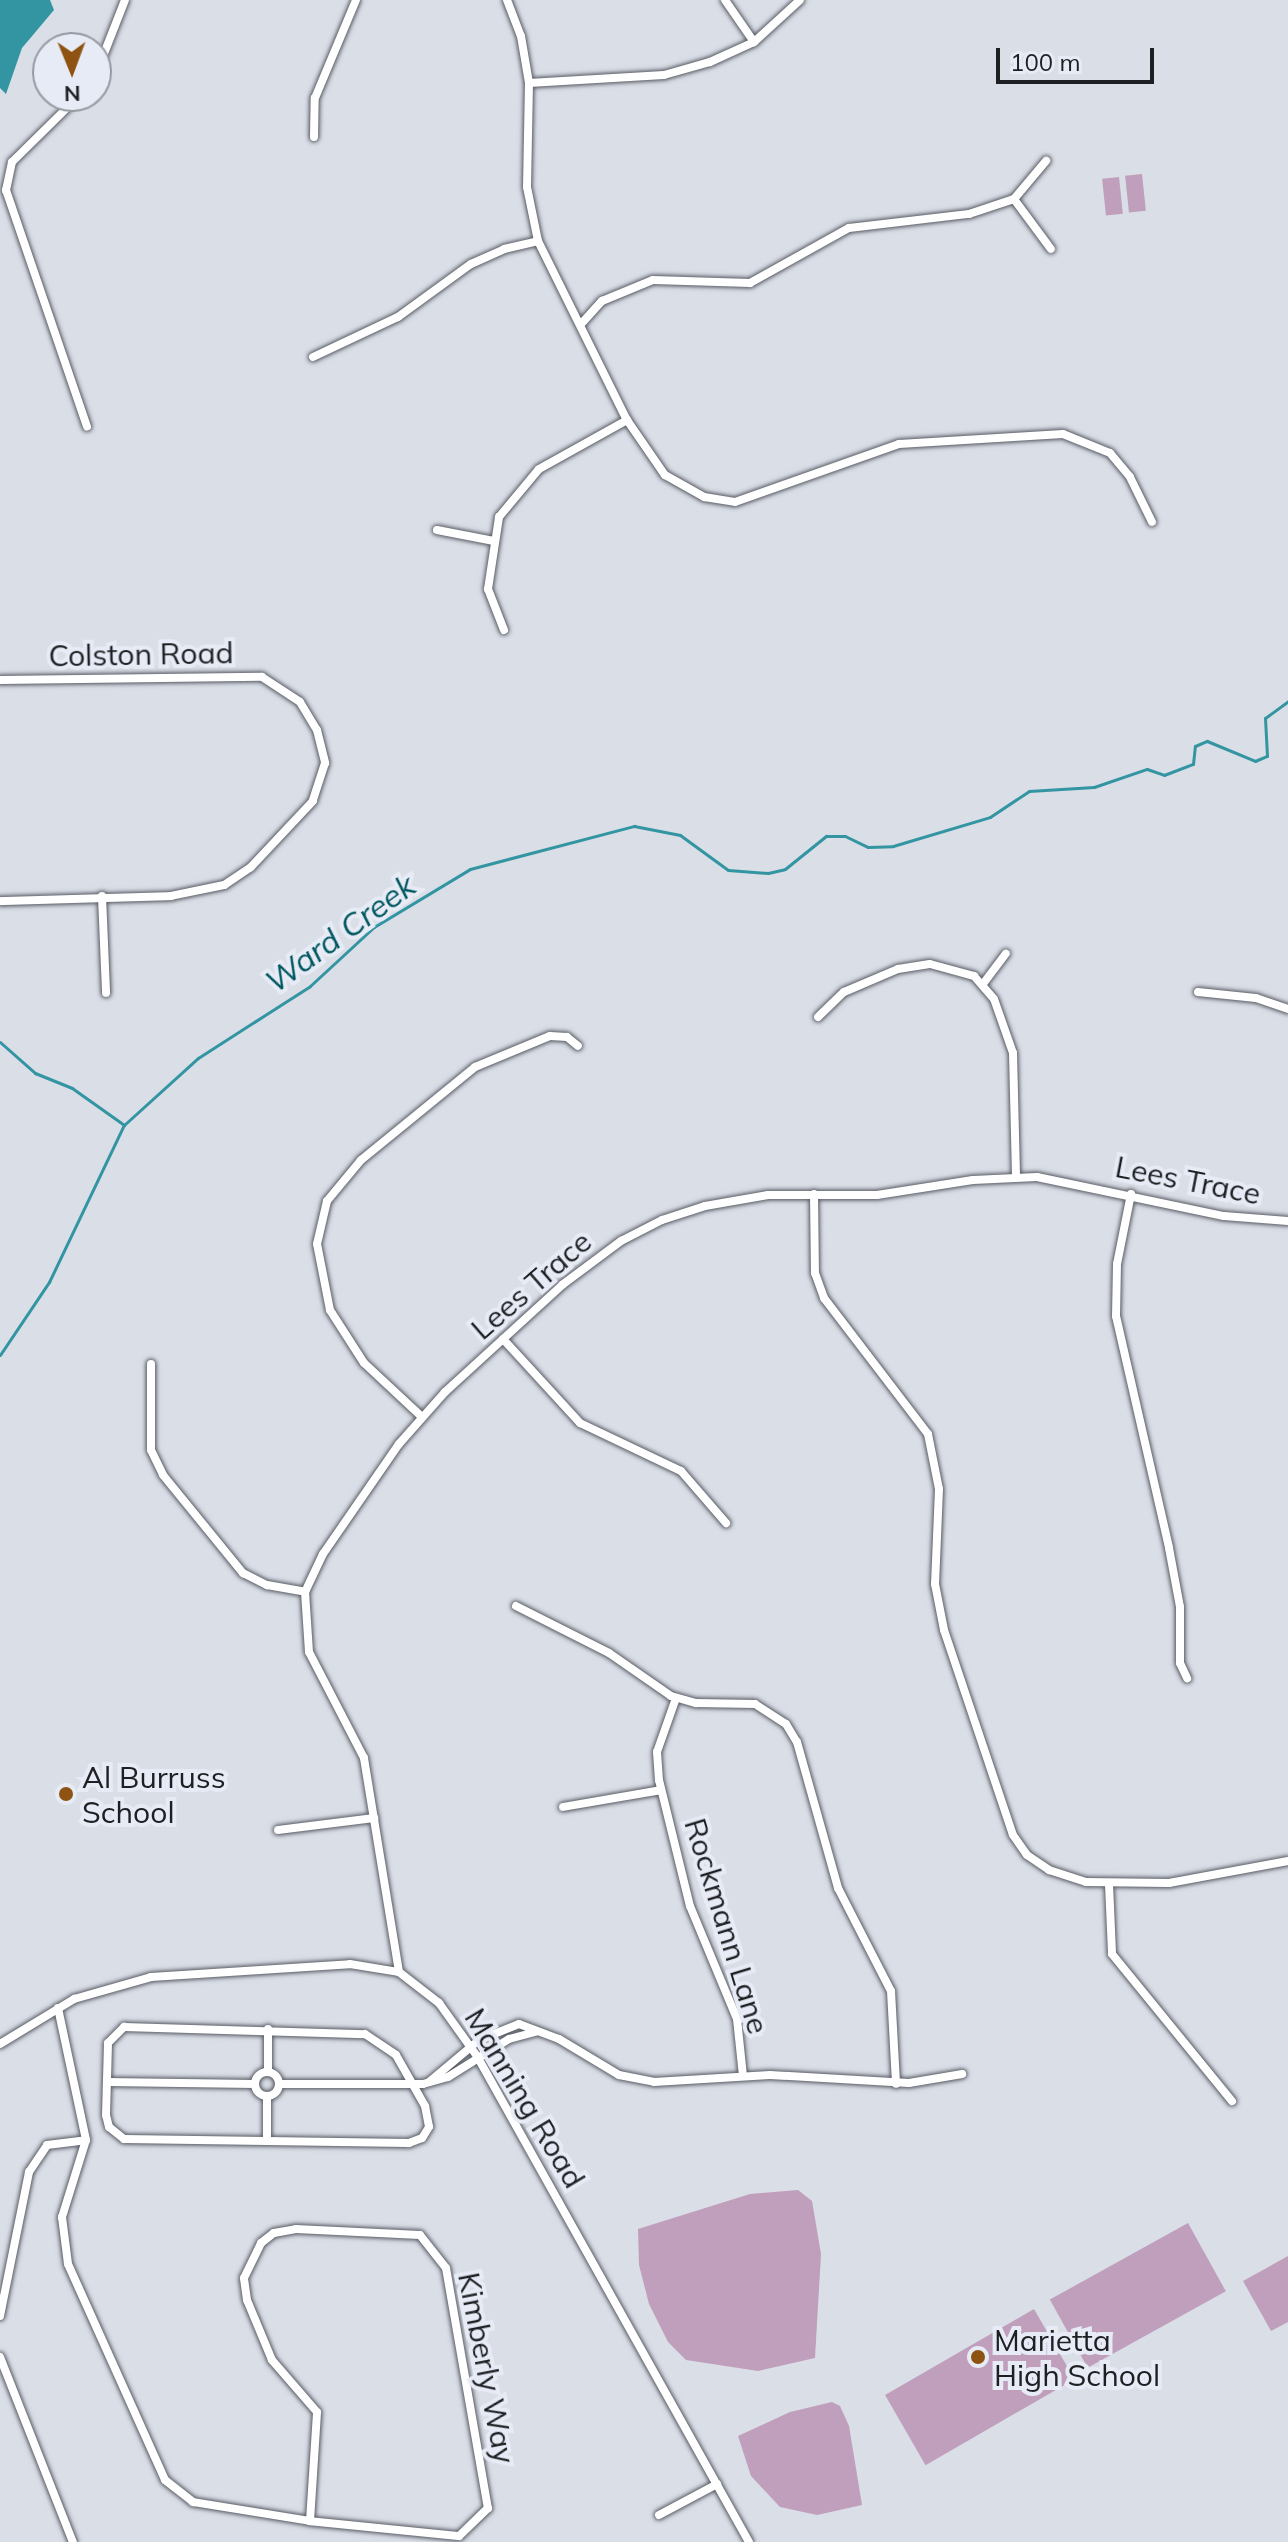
<!DOCTYPE html>
<html>
<head>
<meta charset="utf-8">
<style>
	body { margin:0 }
	#map { position:relative; width:1288px; height:2542px; overflow:hidden; background:#dadee7; font-family:Mulish,sans-serif }
	div>[style] { position:absolute }
	[style*='--x'] { left:calc(var(--x)*1px); top:calc(var(--y)*1px); width:calc(var(--w)*1px); rotate:calc(var(--a)*1deg) }
	.green>* { inset:0; background:#c09fbd; transform-origin:0 0 }
	.water>* { inset:0; background:#3395a2 }
	.stream>* { height:3px; margin:-1.5px; padding:0 1.5px; transform-origin:1.5px; border-radius:1.5px; background:#3395a2 }
	.roads { filter:drop-shadow(0 0 2px #585c64) drop-shadow(0 0 2px #585c64) }
	.street>* { height:8px; margin:-4px; padding:0 4px; transform-origin:4px; border-radius:4px; background:#fff }
	.street>.ring { margin:-4px; padding:0; box-sizing:content-box; background:none; border:8px solid #fff; border-radius:50% }
	.dots>* { width:22px; height:22px; translate:-50% -50%; box-sizing:border-box; border:4px solid #e7ebf5; border-radius:50% }
	span { translate:-50% -50%; white-space:nowrap; text-align:center; line-height:1.15; -webkit-text-stroke:8px #e7ebf5; paint-order:stroke }
	.street-label { font-size:30px; color:#1d1f22 }
	.poi-label { font-size:30px; color:#1d1f22 }
	.left { translate:0 -50%; text-align:left }
	.water-label { font-size:32px; color:#005760; font-style:italic }
	.north { position:absolute; left:32px; top:32px; width:80px; height:80px; box-sizing:border-box; background:#e7ebf5; border:2px solid #9699a1; border-radius:50%; rotate:179deg; font-size:22px; font-weight:700; line-height:32px; text-align:center; color:#1d1f22 }
	.north::after { content:''; display:block; margin:auto; width:28px; height:36px; background:#8e5312; clip-path:polygon(50% 0,100% 100%,50% 72%,0 100%) }
	.scale { position:absolute; left:996px; top:48px; width:158px; height:36px; box-sizing:border-box; border:4px solid #1d1f22; border-top:0; padding-left:10px; font-size:24px; line-height:28px; white-space:nowrap; color:#1d1f22; -webkit-text-stroke:6px #e7ebf5; paint-order:stroke }
</style>
</head>
<body>
<div id="map">
	<div class="green">
		<i style="left:1142px;top:174px;width:37px;height:17px;rotate:84deg"></i>
		<i style="left:1119px;top:177px;width:37px;height:17px;rotate:84deg"></i>
		<i style="clip-path:polygon(798px 2190px,812px 2201px,821px 2254px,815px 2358px,758px 2371px,686px 2360px,668px 2342px,649px 2304px,639px 2265px,638px 2229px,750px 2194px)"></i>
		<i style="left:1188px;top:2223px;width:78px;height:158px;rotate:61deg"></i>
		<i style="clip-path:polygon(1288px 2256px,1288px 2322px,1271px 2331px,1243px 2281px)"></i>
		<i style="left:1034px;top:2309px;width:81px;height:172px;rotate:60deg"></i>
		<i style="clip-path:polygon(832px 2402px,840px 2406px,849px 2426px,862px 2505px,817px 2515px,780px 2507px,751px 2476px,738px 2436px,790px 2412px)"></i>
	</div>
	<div class="water">
		<i style="clip-path:polygon(0 0,50px 0,54px 10px,22px 48px,6px 94px,0 88px)"></i>
	</div>
	<div class="stream">
		<i style="--x:0;--y:1042;--w:47;--a:41.5"></i>
		<i style="--x:35;--y:1073;--w:40;--a:22"></i>
		<i style="--x:72;--y:1088;--w:64;--a:35.4"></i>
		<i style="--x:0;--y:1355;--w:88;--a:-56.1"></i>
		<i style="--x:49;--y:1282;--w:174;--a:-64.5"></i>
		<i style="--x:124;--y:1125;--w:100;--a:-42.2"></i>
		<i style="--x:198;--y:1058;--w:133;--a:-32.7"></i>
		<i style="--x:310;--y:986;--w:87;--a:-42.7"></i>
		<i style="--x:374;--y:927;--w:112;--a:-31.1"></i>
		<i style="--x:470;--y:869;--w:170;--a:-14.7"></i>
		<i style="--x:634;--y:826;--w:47;--a:11.1"></i>
		<i style="--x:680;--y:835;--w:59;--a:36.1"></i>
		<i style="--x:728;--y:870;--w:40;--a:4.3"></i>
		<i style="--x:768;--y:873;--w:17;--a:-13"></i>
		<i style="--x:785;--y:869;--w:53;--a:-38.8"></i>
		<i style="--x:826;--y:836;--w:19;--a:0"></i>
		<i style="--x:845;--y:836;--w:25;--a:26"></i>
		<i style="--x:868;--y:847;--w:25;--a:-2"></i>
		<i style="--x:893;--y:846;--w:101;--a:-16.6"></i>
		<i style="--x:990;--y:817;--w:47;--a:-33.7"></i>
		<i style="--x:1029;--y:791;--w:65;--a:-3.5"></i>
		<i style="--x:1094;--y:787;--w:56;--a:-18.8"></i>
		<i style="--x:1147;--y:769;--w:18;--a:19"></i>
		<i style="--x:1164;--y:775;--w:31;--a:-21"></i>
		<i style="--x:1193;--y:764;--w:18;--a:-84"></i>
		<i style="--x:1195;--y:746;--w:13;--a:-23"></i>
		<i style="--x:1207;--y:741;--w:52;--a:22.6"></i>
		<i style="--x:1255;--y:761;--w:13;--a:-23"></i>
		<i style="--x:1267;--y:756;--w:38;--a:-93"></i>
		<i style="--x:1265;--y:718;--w:29;--a:-36"></i>
	</div>
	<div class="roads">
		<div class="street">
			<i style="--x:507;--y:0;--w:39;--a:69"></i>
			<i style="--x:521;--y:36;--w:48;--a:80.3"></i>
			<i style="--x:529;--y:83;--w:104;--a:91.1"></i>
			<i style="--x:527;--y:187;--w:55;--a:78.5"></i>
			<i style="--x:538;--y:241;--w:200;--a:63.6"></i>
			<i style="--x:627;--y:420;--w:67;--a:55.4"></i>
			<i style="--x:665;--y:475;--w:45;--a:29.4"></i>
			<i style="--x:704;--y:497;--w:31;--a:9"></i>
			<i style="--x:735;--y:502;--w:174;--a:-19.5"></i>
			<i style="--x:899;--y:444;--w:164;--a:-3.5"></i>
			<i style="--x:1063;--y:434;--w:51;--a:22"></i>
			<i style="--x:1110;--y:453;--w:31;--a:50"></i>
			<i style="--x:1130;--y:477;--w:50;--a:63.9"></i>
			<i style="--x:725;--y:0;--w:51;--a:55.4"></i>
			<i style="--x:96;--y:74;--w:79;--a:-68.6"></i>
			<i style="--x:529;--y:83;--w:135;--a:-3.4"></i>
			<i style="--x:664;--y:75;--w:48;--a:-15.8"></i>
			<i style="--x:710;--y:62;--w:48;--a:-24.4"></i>
			<i style="--x:754;--y:42;--w:62;--a:-42.4"></i>
			<i style="--x:79;--y:96;--w:94;--a:135.4"></i>
			<i style="--x:12;--y:162;--w:29;--a:102"></i>
			<i style="--x:6;--y:190;--w:250;--a:71.1"></i>
			<i style="--x:314;--y:137;--w:39;--a:-89"></i>
			<i style="--x:315;--y:98;--w:106;--a:-67.3"></i>
			<i style="--x:1014;--y:199;--w:62;--a:53.5"></i>
			<i style="--x:582;--y:323;--w:30;--a:-48"></i>
			<i style="--x:602;--y:301;--w:55;--a:-22.4"></i>
			<i style="--x:653;--y:280;--w:97;--a:1.8"></i>
			<i style="--x:750;--y:283;--w:113;--a:-29.1"></i>
			<i style="--x:849;--y:228;--w:121;--a:-6.7"></i>
			<i style="--x:969;--y:214;--w:47;--a:-18.4"></i>
			<i style="--x:1014;--y:199;--w:50;--a:-49.9"></i>
			<i style="--x:313;--y:357;--w:94;--a:-25.2"></i>
			<i style="--x:398;--y:317;--w:90;--a:-36"></i>
			<i style="--x:471;--y:264;--w:36;--a:-24"></i>
			<i style="--x:504;--y:249;--w:35;--a:-13"></i>
			<i style="--x:437;--y:530;--w:58;--a:10.9"></i>
			<i style="--x:504;--y:630;--w:44;--a:-111.3"></i>
			<i style="--x:488;--y:589;--w:73;--a:-81.3"></i>
			<i style="--x:499;--y:517;--w:62;--a:-50.2"></i>
			<i style="--x:539;--y:469;--w:101;--a:-29.1"></i>
			<i style="--x:0;--y:680;--w:262;--a:-0.7"></i>
			<i style="--x:262;--y:677;--w:45;--a:33.3"></i>
			<i style="--x:300;--y:702;--w:33;--a:59"></i>
			<i style="--x:317;--y:730;--w:34;--a:76"></i>
			<i style="--x:325;--y:763;--w:40;--a:108"></i>
			<i style="--x:313;--y:801;--w:91;--a:133.2"></i>
			<i style="--x:251;--y:867;--w:32;--a:146"></i>
			<i style="--x:224;--y:885;--w:54;--a:168.3"></i>
			<i style="--x:171;--y:896;--w:171;--a:178.3"></i>
			<i style="--x:102;--y:896;--w:97;--a:87.6"></i>
			<i style="--x:983;--y:984;--w:38;--a:-53"></i>
			<i style="--x:1198;--y:992;--w:58;--a:5.9"></i>
			<i style="--x:1256;--y:998;--w:34;--a:19"></i>
			<i style="--x:818;--y:1017;--w:36;--a:-44"></i>
			<i style="--x:844;--y:992;--w:59;--a:-23.1"></i>
			<i style="--x:898;--y:969;--w:32;--a:-9"></i>
			<i style="--x:930;--y:964;--w:46;--a:15.3"></i>
			<i style="--x:974;--y:976;--w:30;--a:49"></i>
			<i style="--x:994;--y:999;--w:57;--a:70.6"></i>
			<i style="--x:1013;--y:1053;--w:123;--a:88.6"></i>
			<i style="--x:814;--y:1194;--w:79;--a:89.3"></i>
			<i style="--x:815;--y:1273;--w:27;--a:70"></i>
			<i style="--x:824;--y:1298;--w:171;--a:52.6"></i>
			<i style="--x:928;--y:1434;--w:56;--a:78.7"></i>
			<i style="--x:939;--y:1489;--w:95;--a:92.4"></i>
			<i style="--x:935;--y:1584;--w:47;--a:78.9"></i>
			<i style="--x:944;--y:1630;--w:216;--a:71.4"></i>
			<i style="--x:1013;--y:1835;--w:24;--a:55"></i>
			<i style="--x:1027;--y:1855;--w:27;--a:34"></i>
			<i style="--x:1049;--y:1870;--w:39;--a:18"></i>
			<i style="--x:1086;--y:1882;--w:83;--a:0.7"></i>
			<i style="--x:1169;--y:1883;--w:121;--a:-10.5"></i>
			<i style="--x:1131;--y:1194;--w:71;--a:101.3"></i>
			<i style="--x:1117;--y:1264;--w:52;--a:91.1"></i>
			<i style="--x:1116;--y:1316;--w:238;--a:77.1"></i>
			<i style="--x:1169;--y:1548;--w:60;--a:79.4"></i>
			<i style="--x:1180;--y:1607;--w:56;--a:90"></i>
			<i style="--x:1180;--y:1663;--w:17;--a:65"></i>
			<i style="--x:503;--y:1339;--w:114;--a:47.5"></i>
			<i style="--x:580;--y:1423;--w:112;--a:25.4"></i>
			<i style="--x:681;--y:1471;--w:69;--a:49.1"></i>
			<i style="--x:151;--y:1364;--w:86;--a:90"></i>
			<i style="--x:151;--y:1450;--w:28;--a:64"></i>
			<i style="--x:163;--y:1475;--w:127;--a:50.8"></i>
			<i style="--x:243;--y:1573;--w:27;--a:27"></i>
			<i style="--x:267;--y:1585;--w:39;--a:10"></i>
			<i style="--x:422;--y:1417;--w:79;--a:-137"></i>
			<i style="--x:364;--y:1363;--w:63;--a:-122.7"></i>
			<i style="--x:330;--y:1310;--w:67;--a:-101.1"></i>
			<i style="--x:317;--y:1244;--w:44;--a:-76.9"></i>
			<i style="--x:327;--y:1201;--w:53;--a:-50.3"></i>
			<i style="--x:361;--y:1160;--w:147;--a:-39.2"></i>
			<i style="--x:475;--y:1067;--w:81;--a:-22.5"></i>
			<i style="--x:550;--y:1036;--w:17;--a:3"></i>
			<i style="--x:567;--y:1037;--w:14;--a:39"></i>
			<i style="--x:516;--y:1606;--w:104;--a:26.8"></i>
			<i style="--x:609;--y:1653;--w:75;--a:34.7"></i>
			<i style="--x:671;--y:1696;--w:26;--a:16"></i>
			<i style="--x:696;--y:1703;--w:59;--a:1"></i>
			<i style="--x:755;--y:1704;--w:37;--a:33"></i>
			<i style="--x:786;--y:1724;--w:21;--a:59"></i>
			<i style="--x:797;--y:1742;--w:152;--a:74.3"></i>
			<i style="--x:838;--y:1888;--w:116;--a:62.8"></i>
			<i style="--x:891;--y:1991;--w:93;--a:86.9"></i>
			<i style="--x:676;--y:1698;--w:57;--a:109.4"></i>
			<i style="--x:657;--y:1752;--w:28;--a:86"></i>
			<i style="--x:659;--y:1780;--w:130;--a:76.2"></i>
			<i style="--x:690;--y:1906;--w:122;--a:67.4"></i>
			<i style="--x:737;--y:2019;--w:57;--a:84"></i>
			<i style="--x:563;--y:1807;--w:99;--a:-9.8"></i>
			<i style="--x:278;--y:1830;--w:97;--a:-7.1"></i>
			<i style="--x:1109;--y:1884;--w:70;--a:87.5"></i>
			<i style="--x:1112;--y:1954;--w:190;--a:50.8"></i>
			<i style="--x:399;--y:1972;--w:217;--a:-99.3"></i>
			<i style="--x:364;--y:1758;--w:119;--a:-117.4"></i>
			<i style="--x:309;--y:1652;--w:60;--a:-93.8"></i>
			<i style="--x:305;--y:1592;--w:42;--a:-64.7"></i>
			<i style="--x:323;--y:1554;--w:134;--a:-55.4"></i>
			<i style="--x:399;--y:1444;--w:69;--a:-48.5"></i>
			<i style="--x:445;--y:1392;--w:159;--a:-42.4"></i>
			<i style="--x:562;--y:1285;--w:74;--a:-36.7"></i>
			<i style="--x:621;--y:1241;--w:46;--a:-27.1"></i>
			<i style="--x:662;--y:1220;--w:45;--a:-18"></i>
			<i style="--x:705;--y:1206;--w:64;--a:-9.9"></i>
			<i style="--x:768;--y:1195;--w:109;--a:0"></i>
			<i style="--x:877;--y:1195;--w:97;--a:-8.9"></i>
			<i style="--x:973;--y:1180;--w:64;--a:-2.7"></i>
			<i style="--x:1037;--y:1177;--w:191;--a:11.8"></i>
			<i style="--x:1224;--y:1216;--w:64;--a:4.5"></i>
			<i style="--x:58;--y:2008;--w:135;--a:78"></i>
			<i style="--x:86;--y:2140;--w:81;--a:107.3"></i>
			<i style="--x:62;--y:2217;--w:47;--a:82.7"></i>
			<i style="--x:68;--y:2264;--w:237;--a:65.8"></i>
			<i style="--x:165;--y:2480;--w:36;--a:38"></i>
			<i style="--x:193;--y:2502;--w:119;--a:9.2"></i>
			<i style="--x:124;--y:2027;--w:241;--a:1.7"></i>
			<i style="--x:365;--y:2034;--w:37;--a:34"></i>
			<i style="--x:396;--y:2055;--w:59;--a:60.4"></i>
			<i style="--x:425;--y:2106;--w:21;--a:79"></i>
			<i style="--x:429;--y:2127;--w:13;--a:122"></i>
			<i style="--x:422;--y:2138;--w:14;--a:159"></i>
			<i style="--x:409;--y:2143;--w:285;--a:-179.2"></i>
			<i style="--x:124;--y:2139;--w:19;--a:-141"></i>
			<i style="--x:109;--y:2127;--w:12;--a:-104"></i>
			<i style="--x:106;--y:2115;--w:72;--a:-88.4"></i>
			<i style="--x:108;--y:2043;--w:23;--a:-45"></i>
			<i style="--x:0;--y:2044;--w:87;--a:-31.3"></i>
			<i style="--x:74;--y:1999;--w:80;--a:-15.9"></i>
			<i style="--x:151;--y:1977;--w:199;--a:-3.7"></i>
			<i style="--x:350;--y:1964;--w:50;--a:9.3"></i>
			<i style="--x:399;--y:1972;--w:51;--a:37.8"></i>
			<i style="--x:439;--y:2003;--w:65;--a:54.4"></i>
			<i style="--x:477;--y:2056;--w:557;--a:60.77"></i>
			<i style="--x:268;--y:2072;--w:43;--a:-90"></i>
			<i class="ring" style="left:255px;top:2072px;width:16px;height:16px"></i>
			<i style="--x:107;--y:2082;--w:148;--a:0.8"></i>
			<i style="--x:429;--y:2082;--w:65;--a:-40"></i>
			<i style="--x:479;--y:2040;--w:43;--a:-21.8"></i>
			<i style="--x:519;--y:2024;--w:43;--a:20.6"></i>
			<i style="--x:559;--y:2039;--w:70;--a:31"></i>
			<i style="--x:619;--y:2075;--w:36;--a:11"></i>
			<i style="--x:654;--y:2082;--w:116;--a:-3.5"></i>
			<i style="--x:770;--y:2075;--w:139;--a:3.3"></i>
			<i style="--x:909;--y:2083;--w:54;--a:-9.6"></i>
			<i style="--x:279;--y:2084;--w:144;--a:0"></i>
			<i style="--x:423;--y:2084;--w:26;--a:-16"></i>
			<i style="--x:448;--y:2077;--w:72;--a:-31.9"></i>
			<i style="--x:509;--y:2039;--w:28;--a:-15"></i>
			<i style="--x:267;--y:2141;--w:45;--a:-90"></i>
			<i style="--x:296;--y:2229;--w:124;--a:2.8"></i>
			<i style="--x:420;--y:2235;--w:42;--a:51.8"></i>
			<i style="--x:446;--y:2268;--w:244;--a:80.1"></i>
			<i style="--x:488;--y:2508;--w:40;--a:136"></i>
			<i style="--x:459;--y:2536;--w:150;--a:-174.3"></i>
			<i style="--x:310;--y:2521;--w:109;--a:-86.3"></i>
			<i style="--x:317;--y:2412;--w:69;--a:-130.9"></i>
			<i style="--x:272;--y:2360;--w:65;--a:-112.6"></i>
			<i style="--x:247;--y:2300;--w:22;--a:-98"></i>
			<i style="--x:244;--y:2278;--w:39;--a:-64"></i>
			<i style="--x:261;--y:2243;--w:16;--a:-38"></i>
			<i style="--x:274;--y:2233;--w:22;--a:-10"></i>
			<i style="--x:0;--y:2316;--w:147;--a:-78.6"></i>
			<i style="--x:29;--y:2172;--w:32;--a:-56"></i>
			<i style="--x:47;--y:2145;--w:39;--a:-7"></i>
			<i style="--x:0;--y:2357;--w:199;--a:68.5"></i>
			<i style="--x:659;--y:2515;--w:66;--a:-28.1"></i>
		</div>
	</div>
	<div class="dots">
		<i style="left:66px;top:1794px;background:#8e5312"></i>
		<i style="left:978px;top:2357px;background:#8e5312"></i>
	</div>
	<div class="street-label">
		<span style="left:141px;top:654px;rotate:-1deg">Colston Road</span>
		<span style="left:1188px;top:1180px;rotate:11deg">Lees Trace</span>
		<span style="left:531px;top:1285px;rotate:-41deg">Lees Trace</span>
		<span style="left:727px;top:1926px;rotate:73deg">Rockmann Lane</span>
		<span style="left:525px;top:2098px;rotate:59deg">Manning Road</span>
		<span style="left:487px;top:2368px;rotate:79deg">Kimberly Way</span>
	</div>
	<div class="poi-label">
		<span class="left" style="left:82px;top:1794px">Al Burruss<br>School</span>
		<span class="left" style="left:994px;top:2357px">Marietta<br>High School</span>
	</div>
	<div class="water-label">
		<span style="left:340px;top:933px;rotate:-36deg">Ward Creek</span>
	</div>
	<div class="north">N</div>
	<div class="scale">100 m</div>
</div>
</body>
</html>
